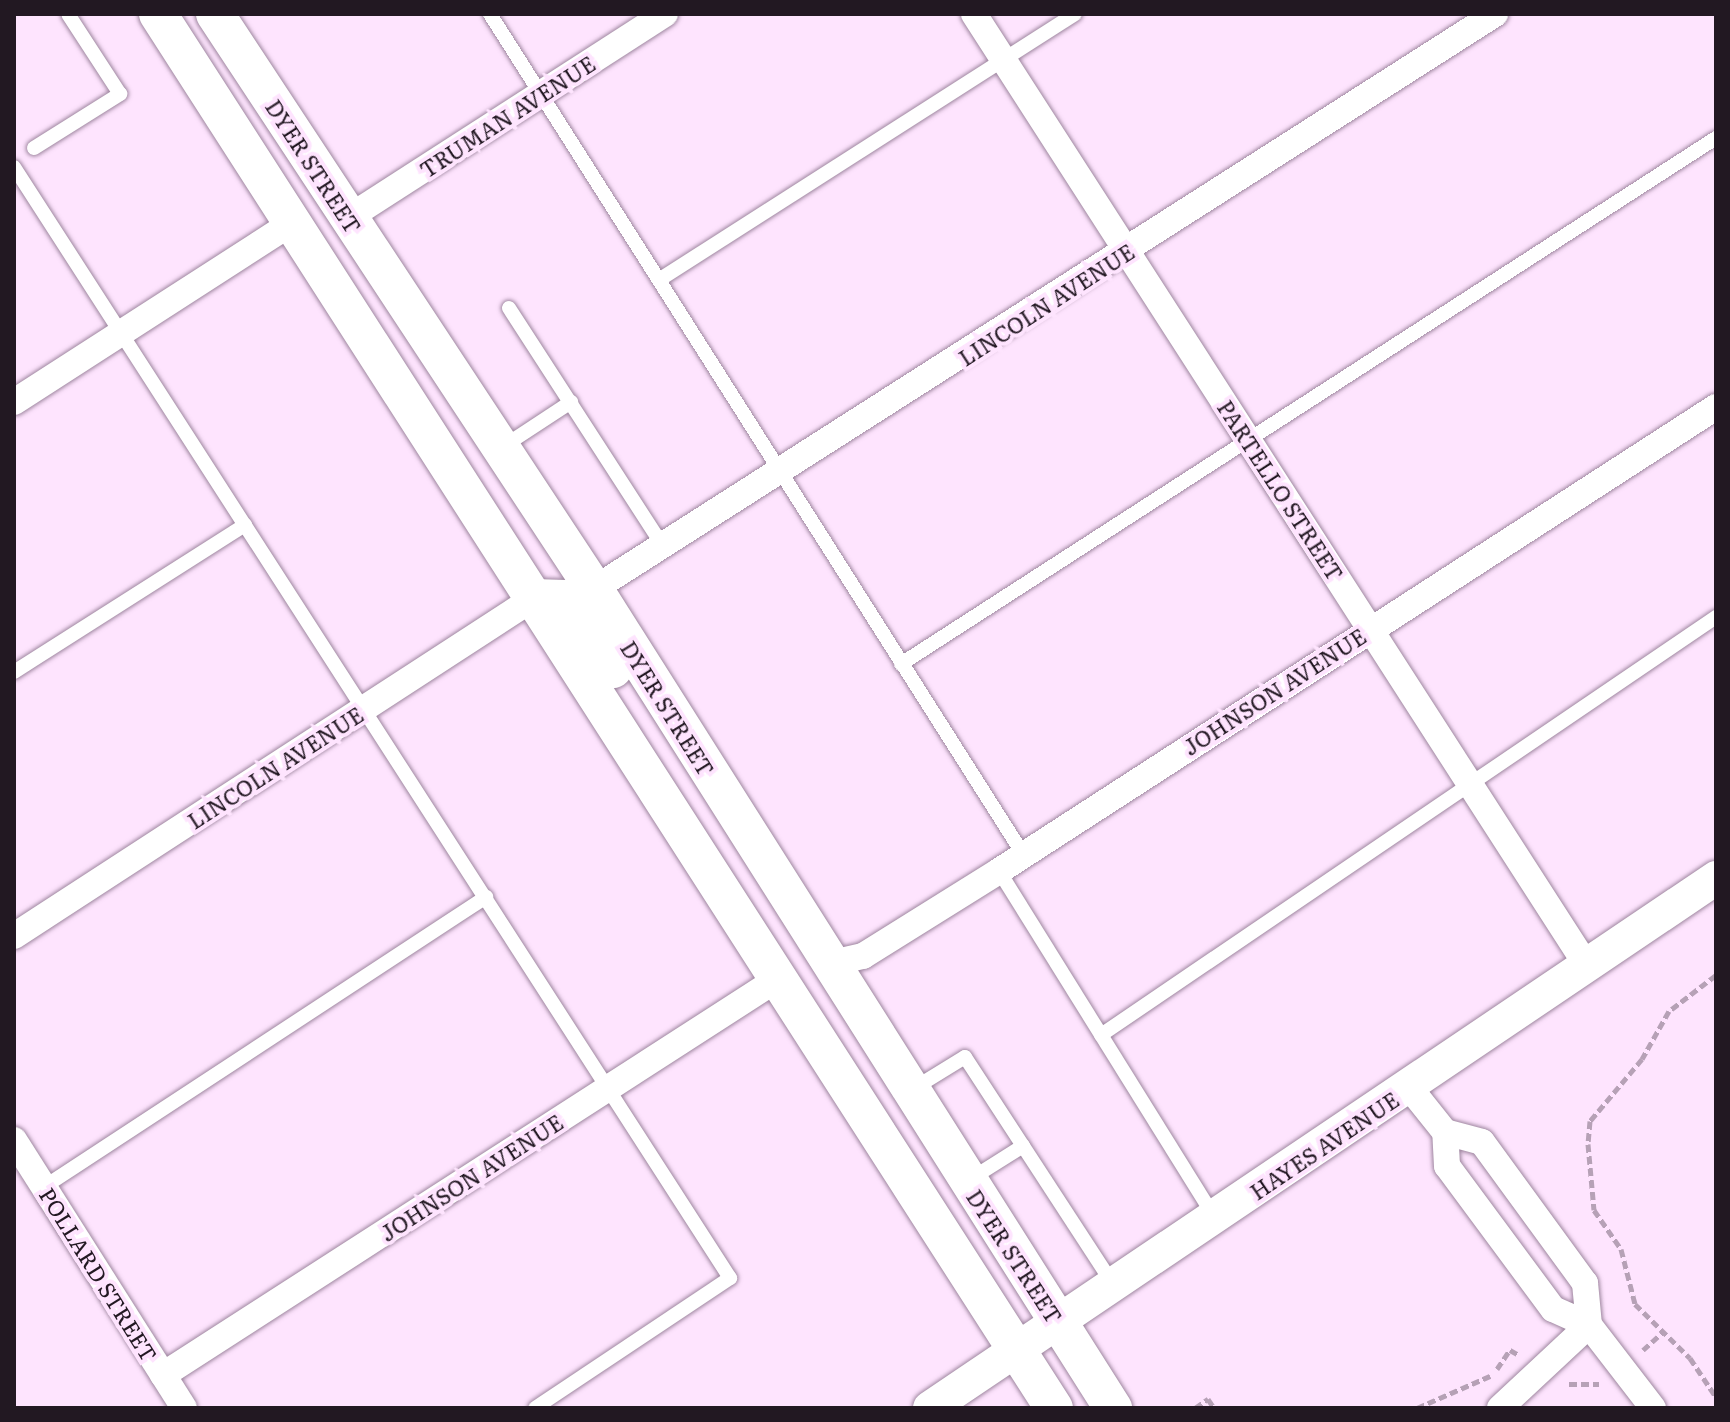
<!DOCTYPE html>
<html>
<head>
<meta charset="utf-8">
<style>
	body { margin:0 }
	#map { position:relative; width:1730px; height:1422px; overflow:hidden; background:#fee4fe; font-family:Literata,serif }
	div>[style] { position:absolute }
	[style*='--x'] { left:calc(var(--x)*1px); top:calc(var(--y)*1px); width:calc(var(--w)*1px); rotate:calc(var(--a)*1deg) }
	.path>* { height:5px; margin-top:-2.5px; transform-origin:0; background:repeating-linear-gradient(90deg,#b6a1b6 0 8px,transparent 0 12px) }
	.roads { filter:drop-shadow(0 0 2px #9e869f) drop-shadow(0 0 2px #9e869f) }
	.service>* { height:14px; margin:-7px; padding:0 7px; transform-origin:7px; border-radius:7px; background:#fff }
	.minor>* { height:26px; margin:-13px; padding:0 13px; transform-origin:13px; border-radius:13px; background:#fff }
	.tertiary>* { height:34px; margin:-17px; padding:0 17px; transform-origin:17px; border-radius:17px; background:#fff }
	.secondary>* { height:38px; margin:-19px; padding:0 19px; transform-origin:19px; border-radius:19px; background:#fff }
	span { translate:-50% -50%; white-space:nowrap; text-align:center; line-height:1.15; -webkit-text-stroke:8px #fee4fe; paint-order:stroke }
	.street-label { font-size:22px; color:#221822 }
	.frame { position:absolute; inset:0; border:16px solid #221822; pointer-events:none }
</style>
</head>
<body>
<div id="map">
	<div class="path">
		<i style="--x:1716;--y:975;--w:59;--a:142.5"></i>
		<i style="--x:1669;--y:1011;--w:55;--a:119.4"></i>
		<i style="--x:1642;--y:1059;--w:81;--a:130"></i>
		<i style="--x:1590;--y:1121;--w:23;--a:95"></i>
		<i style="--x:1588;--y:1144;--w:66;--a:84.8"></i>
		<i style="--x:1594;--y:1210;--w:47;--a:55.3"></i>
		<i style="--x:1621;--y:1249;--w:57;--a:75.7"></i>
		<i style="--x:1635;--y:1304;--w:77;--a:44.5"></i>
		<i style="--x:1690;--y:1358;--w:47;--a:56.3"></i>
		<i style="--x:1643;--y:1350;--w:27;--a:-42"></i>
		<i style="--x:1497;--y:1369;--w:23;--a:-56"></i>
		<i style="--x:1510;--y:1350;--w:10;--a:29"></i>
		<i style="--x:1569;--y:1384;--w:30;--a:0"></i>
		<i style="--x:1195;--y:1408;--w:16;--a:-35"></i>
		<i style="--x:1208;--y:1399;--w:11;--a:56"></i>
		<i style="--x:1417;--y:1408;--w:80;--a:-23.7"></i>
	</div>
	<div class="roads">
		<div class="service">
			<i style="--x:490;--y:14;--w:995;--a:57.6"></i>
			<i style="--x:34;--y:148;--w:102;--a:-32.1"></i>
			<i style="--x:120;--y:94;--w:95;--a:-123"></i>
			<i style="--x:14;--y:167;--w:1322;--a:57.2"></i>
			<i style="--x:730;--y:1278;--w:234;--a:146.3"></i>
			<i style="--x:662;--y:278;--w:490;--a:-32.6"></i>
			<i style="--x:509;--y:308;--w:287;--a:57.1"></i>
			<i style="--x:501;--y:448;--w:84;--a:-33.3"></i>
			<i style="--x:901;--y:664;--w:970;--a:-32.84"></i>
			<i style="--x:14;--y:672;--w:274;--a:-32.5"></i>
			<i style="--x:999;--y:871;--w:409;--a:58.1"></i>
			<i style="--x:1101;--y:1035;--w:744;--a:-34.2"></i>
			<i style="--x:913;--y:1089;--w:61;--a:-31.6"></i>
			<i style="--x:965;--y:1057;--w:106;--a:56.9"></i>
			<i style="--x:1023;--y:1146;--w:64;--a:147.8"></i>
			<i style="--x:1023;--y:1146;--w:165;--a:56.9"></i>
			<i style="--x:44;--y:1187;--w:529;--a:-33.27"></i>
		</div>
		<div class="minor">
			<i style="--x:974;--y:14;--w:1132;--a:57.22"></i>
			<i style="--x:348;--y:218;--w:377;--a:-32.8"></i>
			<i style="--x:14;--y:402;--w:331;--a:-32.8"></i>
			<i style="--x:594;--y:589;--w:1069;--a:-32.55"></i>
			<i style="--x:14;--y:936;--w:620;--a:-33.02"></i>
			<i style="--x:828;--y:964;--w:36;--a:-13"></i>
			<i style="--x:863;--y:956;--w:160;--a:-32"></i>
			<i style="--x:999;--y:871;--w:854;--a:-32.91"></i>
			<i style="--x:1409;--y:1087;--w:58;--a:51.3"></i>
			<i style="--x:1445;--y:1132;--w:38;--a:15"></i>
			<i style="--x:1482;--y:1142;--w:175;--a:53.9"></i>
			<i style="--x:1585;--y:1283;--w:42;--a:84.6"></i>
			<i style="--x:1589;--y:1325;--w:39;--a:-156"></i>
			<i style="--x:1553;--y:1309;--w:178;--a:-126.5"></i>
			<i style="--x:1447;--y:1166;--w:34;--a:-93"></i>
			<i style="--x:14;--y:1140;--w:317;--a:57.6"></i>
			<i style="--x:163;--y:1375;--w:733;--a:-32.8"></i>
			<i style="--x:1500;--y:1408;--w:122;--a:-43"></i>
			<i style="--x:1589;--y:1325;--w:105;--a:52.4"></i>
		</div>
		<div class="tertiary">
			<i style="--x:930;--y:1408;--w:948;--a:-33.99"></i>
		</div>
		<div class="secondary">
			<i style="--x:158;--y:14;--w:1657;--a:57.27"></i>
			<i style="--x:215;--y:14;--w:689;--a:56.61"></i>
			<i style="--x:594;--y:589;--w:970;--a:57.64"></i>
			<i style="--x:534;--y:598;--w:31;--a:2"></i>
			<i style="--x:565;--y:599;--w:85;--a:55.6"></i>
		</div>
	</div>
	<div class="street-label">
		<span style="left:507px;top:116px;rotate:-33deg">TRUMAN AVENUE</span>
		<span style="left:314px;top:166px;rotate:57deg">DYER STREET</span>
		<span style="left:1046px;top:304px;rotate:-33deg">LINCOLN AVENUE</span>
		<span style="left:1281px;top:490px;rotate:57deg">PARTELLO STREET</span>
		<span style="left:1274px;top:691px;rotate:-33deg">JOHNSON AVENUE</span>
		<span style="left:668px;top:708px;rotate:58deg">DYER STREET</span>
		<span style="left:275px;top:767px;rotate:-33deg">LINCOLN AVENUE</span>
		<span style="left:1324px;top:1145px;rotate:-34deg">HAYES AVENUE</span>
		<span style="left:471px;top:1177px;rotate:-33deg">JOHNSON AVENUE</span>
		<span style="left:1015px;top:1256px;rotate:57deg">DYER STREET</span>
		<span style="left:99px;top:1274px;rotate:58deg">POLLARD STREET</span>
	</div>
	<div class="frame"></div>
</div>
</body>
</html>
